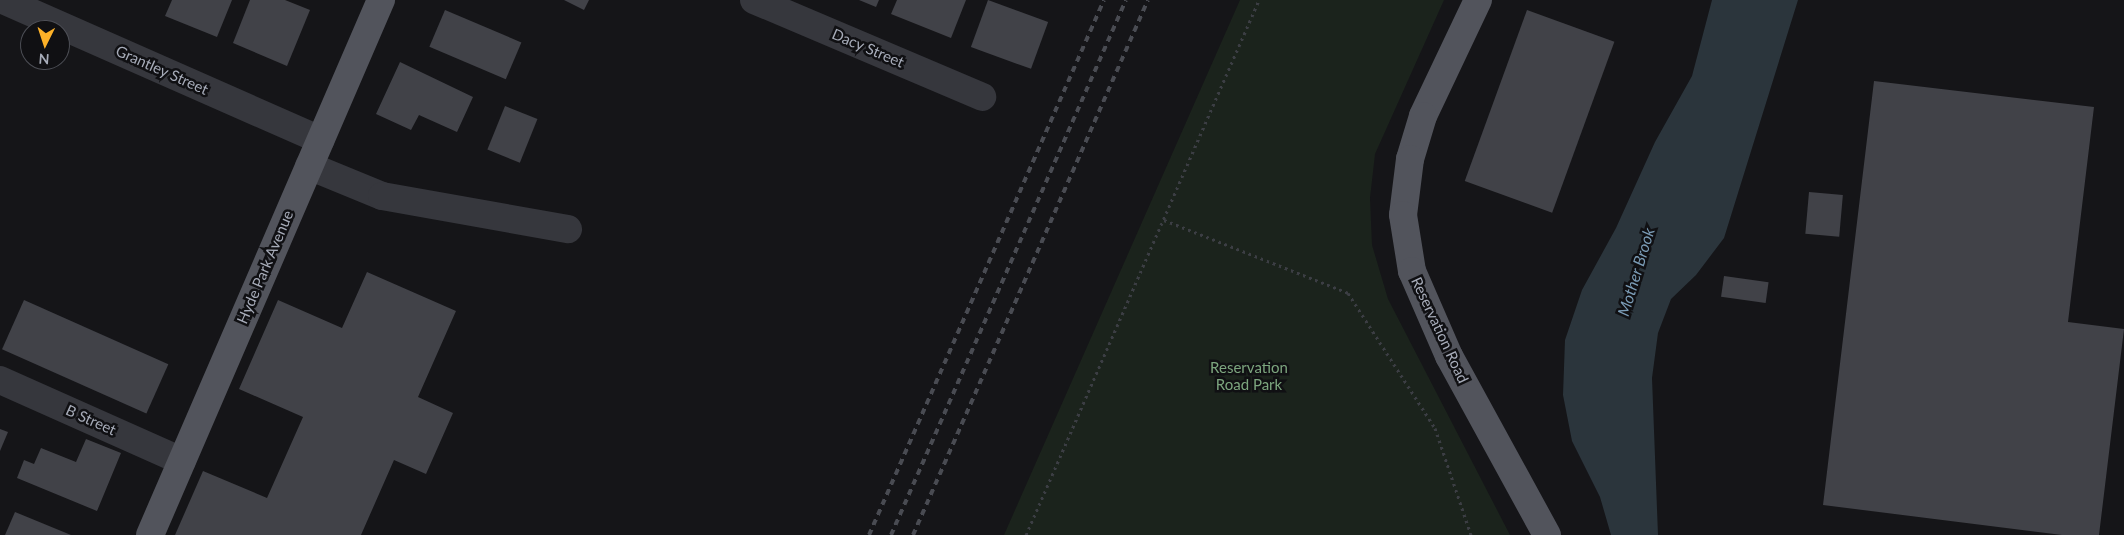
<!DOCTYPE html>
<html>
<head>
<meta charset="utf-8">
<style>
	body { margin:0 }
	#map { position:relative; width:2124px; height:535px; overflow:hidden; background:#151518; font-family:Lato,sans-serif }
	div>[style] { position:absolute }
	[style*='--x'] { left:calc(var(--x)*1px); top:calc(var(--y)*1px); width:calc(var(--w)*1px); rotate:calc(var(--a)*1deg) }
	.green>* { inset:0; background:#1b231c }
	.water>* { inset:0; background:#2b353c }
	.building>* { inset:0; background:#414248; transform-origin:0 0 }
	.path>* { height:3px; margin-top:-1.5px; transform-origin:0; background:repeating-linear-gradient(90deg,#3c3e44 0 2.5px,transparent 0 6.5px) }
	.minor>* { height:28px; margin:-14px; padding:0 14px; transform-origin:14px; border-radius:14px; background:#36373d }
	.major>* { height:28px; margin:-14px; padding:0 14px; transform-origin:14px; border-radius:14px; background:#52545c }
	.rail>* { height:4px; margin-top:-2px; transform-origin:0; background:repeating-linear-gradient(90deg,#494b52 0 6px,transparent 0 11px) }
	span { translate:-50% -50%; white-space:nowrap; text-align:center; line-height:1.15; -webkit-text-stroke:5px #101013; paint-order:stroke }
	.street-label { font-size:15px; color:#a7acb9 }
	.park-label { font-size:15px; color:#7ca57e }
	.water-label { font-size:16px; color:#7b9cb6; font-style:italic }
	.north { position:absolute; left:20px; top:20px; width:50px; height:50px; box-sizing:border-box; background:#101013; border:1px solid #4c4e55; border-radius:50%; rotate:184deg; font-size:14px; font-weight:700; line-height:20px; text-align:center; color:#a7acb9 }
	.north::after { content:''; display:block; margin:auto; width:18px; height:22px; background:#fdb128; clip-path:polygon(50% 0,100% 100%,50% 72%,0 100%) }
</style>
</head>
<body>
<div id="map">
	<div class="green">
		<i style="clip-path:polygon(1240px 0,1444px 0,1375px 154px,1370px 198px,1372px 245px,1388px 299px,1510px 535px,1004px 535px)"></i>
	</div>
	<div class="water">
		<i style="clip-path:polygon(1712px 0,1798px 0,1724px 238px,1696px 275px,1671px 299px,1658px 333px,1652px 378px,1658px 535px,1611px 535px,1600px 497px,1572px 441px,1563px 395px,1565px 340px,1582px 290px,1616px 228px,1655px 142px,1692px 76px)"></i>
	</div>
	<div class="building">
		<i style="clip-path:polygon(172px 0,232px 0,217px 37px,165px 16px)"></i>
		<i style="clip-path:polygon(250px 0,285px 0,310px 10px,287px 66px,233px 43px)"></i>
		<i style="clip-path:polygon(564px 0,589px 0,584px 10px)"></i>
		<i style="clip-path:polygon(859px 0,879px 0,876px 7px)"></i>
		<i style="clip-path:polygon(897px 0,966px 0,951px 38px,891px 14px)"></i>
		<i style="left:988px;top:0;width:64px;height:50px;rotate:20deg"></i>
		<i style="left:445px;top:10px;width:83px;height:40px;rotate:23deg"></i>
		<i style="left:1527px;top:10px;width:93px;height:182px;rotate:20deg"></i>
		<i style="clip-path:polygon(400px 62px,473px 97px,457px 132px,419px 115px,411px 130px,376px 114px)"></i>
		<i style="clip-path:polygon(1874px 81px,2094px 107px,2068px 322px,2124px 329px,2099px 535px,2062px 535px,1823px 505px)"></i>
		<i style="left:505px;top:106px;width:35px;height:47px;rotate:22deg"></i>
		<i style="left:1809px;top:192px;width:34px;height:42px;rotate:5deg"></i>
		<i style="clip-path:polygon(367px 272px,456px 311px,418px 397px,453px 413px,426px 474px,394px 460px,361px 535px,175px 535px,203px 471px,267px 498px,303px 417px,239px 389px,278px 300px,342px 328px)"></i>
		<i style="left:1724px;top:276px;width:45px;height:21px;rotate:8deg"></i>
		<i style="left:24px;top:300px;width:158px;height:54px;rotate:24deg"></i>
		<i style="clip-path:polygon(0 429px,8px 432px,0 451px)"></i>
		<i style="clip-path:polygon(86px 439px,121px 453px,97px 511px,17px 478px,24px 460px,34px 464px,41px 448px,76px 462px)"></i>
		<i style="clip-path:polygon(15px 512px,71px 535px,5px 535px)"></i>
	</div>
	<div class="path">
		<i style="--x:1164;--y:220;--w:198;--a:21.6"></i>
		<i style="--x:1348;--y:293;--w:161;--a:57.2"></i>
		<i style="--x:1435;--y:428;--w:113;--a:71.4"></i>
		<i style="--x:1026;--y:535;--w:584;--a:-66.47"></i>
	</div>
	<div class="minor">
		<i style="--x:3;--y:0;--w:347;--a:23.8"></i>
		<i style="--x:754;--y:0;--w:248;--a:23"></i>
		<i style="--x:309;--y:166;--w:79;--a:22.3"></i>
		<i style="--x:382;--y:196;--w:189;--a:10.1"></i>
		<i style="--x:0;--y:380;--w:199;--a:24"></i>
	</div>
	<div class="major">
		<i style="--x:1478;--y:0;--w:128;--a:115.4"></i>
		<i style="--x:1423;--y:116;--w:45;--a:106.8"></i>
		<i style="--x:1410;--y:159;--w:56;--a:97.1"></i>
		<i style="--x:1403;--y:215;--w:57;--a:80.9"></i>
		<i style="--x:1412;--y:271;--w:93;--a:66.5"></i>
		<i style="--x:1449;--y:356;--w:204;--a:61.3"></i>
		<i style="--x:150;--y:535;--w:583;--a:-66.65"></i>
	</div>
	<div class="rail">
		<i style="--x:869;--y:535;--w:584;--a:-66.29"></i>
		<i style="--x:891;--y:535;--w:584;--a:-66.29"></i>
		<i style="--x:913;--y:535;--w:584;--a:-66.29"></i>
	</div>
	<div class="street-label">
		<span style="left:868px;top:48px;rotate:23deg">Dacy Street</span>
		<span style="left:162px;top:70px;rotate:24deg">Grantley Street</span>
		<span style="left:265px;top:267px;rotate:-67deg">Hyde Park Avenue</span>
		<span style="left:1440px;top:330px;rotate:65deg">Reservation Road</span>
		<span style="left:91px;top:420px;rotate:24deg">B Street</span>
	</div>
	<div class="park-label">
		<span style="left:1249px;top:376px">Reservation<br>Road Park</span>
	</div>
	<div class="water-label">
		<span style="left:1636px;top:272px;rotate:-73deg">Mother Brook</span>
	</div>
	<div class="north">N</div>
</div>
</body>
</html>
